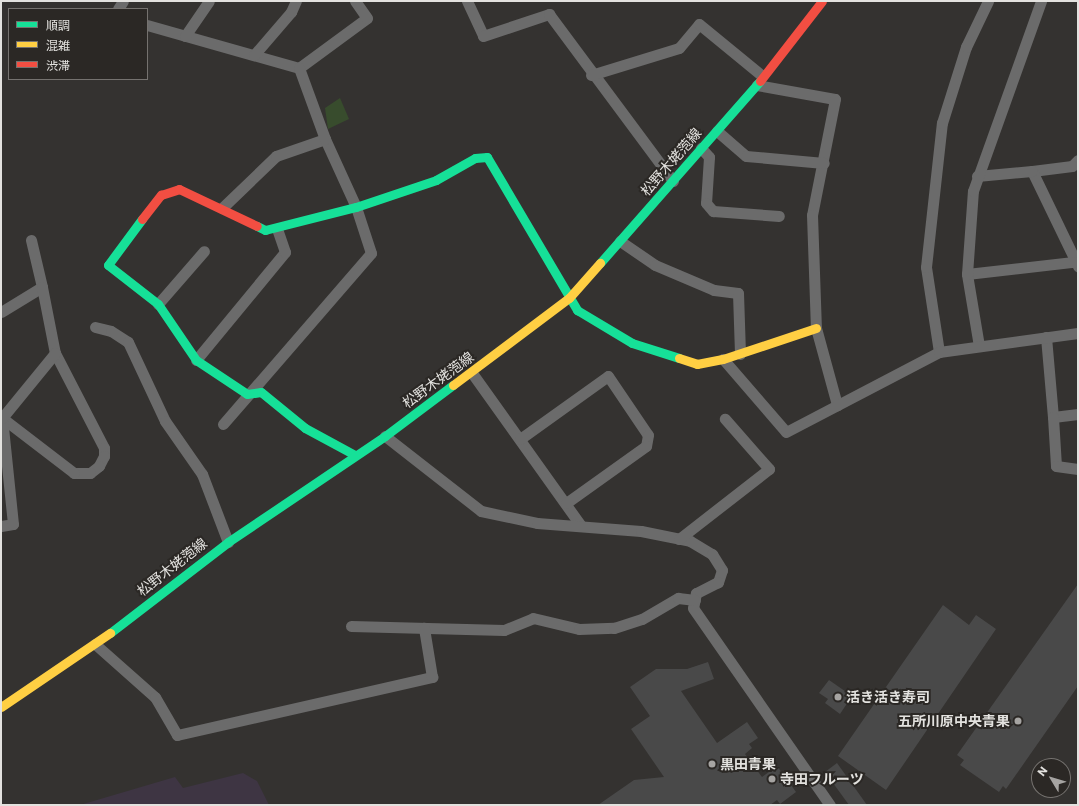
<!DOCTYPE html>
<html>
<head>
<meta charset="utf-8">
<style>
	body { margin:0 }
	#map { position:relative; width:1079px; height:806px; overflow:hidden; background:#343230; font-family:Commissioner,"Noto Sans JP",sans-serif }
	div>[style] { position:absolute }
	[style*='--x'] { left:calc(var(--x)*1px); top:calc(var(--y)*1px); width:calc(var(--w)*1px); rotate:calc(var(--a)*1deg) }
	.education>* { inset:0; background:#3e3543 }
	.green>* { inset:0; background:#384c2d }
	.building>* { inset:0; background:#494949 }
	.street>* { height:11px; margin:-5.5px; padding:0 5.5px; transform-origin:5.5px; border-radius:5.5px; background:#6b6b6b }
	.fast>* { height:9px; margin:-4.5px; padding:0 4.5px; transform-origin:4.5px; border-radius:4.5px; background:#16e098 }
	.slow>* { height:9px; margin:-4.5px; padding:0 4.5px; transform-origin:4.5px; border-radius:4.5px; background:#ffcf43 }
	.jam>* { height:9px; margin:-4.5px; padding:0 4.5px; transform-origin:4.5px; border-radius:4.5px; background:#f24e42 }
	.dots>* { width:11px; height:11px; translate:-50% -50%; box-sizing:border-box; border:2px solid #2b2825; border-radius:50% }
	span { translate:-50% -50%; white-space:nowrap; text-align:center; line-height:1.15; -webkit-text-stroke:4px #2b2825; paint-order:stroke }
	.street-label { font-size:14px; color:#e3e2df }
	.poi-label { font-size:14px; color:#e3e2df; font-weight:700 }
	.left { translate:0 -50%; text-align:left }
	.right { translate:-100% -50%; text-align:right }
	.frame { position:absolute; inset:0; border:2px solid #e3e2df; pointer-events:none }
	.legend { position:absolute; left:8px; top:8px; width:140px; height:72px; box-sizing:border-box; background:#2b2825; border:1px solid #75726f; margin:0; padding:5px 7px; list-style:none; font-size:12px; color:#e3e2df }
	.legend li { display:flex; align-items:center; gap:8px; height:20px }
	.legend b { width:20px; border:1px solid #75726f }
	.north { position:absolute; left:1031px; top:758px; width:40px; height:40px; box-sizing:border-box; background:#2b2825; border:1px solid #75726f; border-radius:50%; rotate:308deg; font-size:11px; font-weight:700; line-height:16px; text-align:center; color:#e3e2df }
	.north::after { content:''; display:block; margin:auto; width:14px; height:18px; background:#a6a4a2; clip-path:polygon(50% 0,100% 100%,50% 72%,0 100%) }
</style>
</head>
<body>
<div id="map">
	<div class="education">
		<i style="clip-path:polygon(243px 773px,257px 781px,269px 805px,80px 805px,175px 777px,183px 788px)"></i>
	</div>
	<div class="green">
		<i style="clip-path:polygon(340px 98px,349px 119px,328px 129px,325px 108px)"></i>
	</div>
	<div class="building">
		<i style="clip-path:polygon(1078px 584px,1078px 686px,1006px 789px,1003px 786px,999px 792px,960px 765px,964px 760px,957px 755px)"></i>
		<i style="clip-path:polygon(943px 605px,969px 625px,976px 615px,996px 629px,886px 790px,838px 756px)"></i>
		<i style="clip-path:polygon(708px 662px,714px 679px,681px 691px,717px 743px,747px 722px,758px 738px,749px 744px,752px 748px,745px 754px,762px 777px,777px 766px,796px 792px,780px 804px,777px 800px,770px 805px,598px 805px,634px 780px,664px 777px,631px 729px,650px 716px,630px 687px,656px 669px,687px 669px)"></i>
		<i style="clip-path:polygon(829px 680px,852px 696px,840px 714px,825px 703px,828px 699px,819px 693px)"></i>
		<i style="clip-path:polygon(837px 763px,867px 805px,849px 805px,825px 772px)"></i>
	</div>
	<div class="street">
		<i style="--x:467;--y:1;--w:38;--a:65"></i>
		<i style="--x:483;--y:36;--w:70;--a:-18.4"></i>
		<i style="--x:549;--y:14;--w:208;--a:53.4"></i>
		<i style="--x:118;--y:9;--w:9;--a:-58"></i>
		<i style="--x:147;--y:25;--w:158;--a:15.8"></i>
		<i style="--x:185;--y:36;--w:42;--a:-55.6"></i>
		<i style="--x:254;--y:55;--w:57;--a:-49.3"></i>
		<i style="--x:291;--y:12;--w:12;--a:-66"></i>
		<i style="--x:299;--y:68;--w:84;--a:-36.3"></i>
		<i style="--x:367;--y:18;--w:21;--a:-125"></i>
		<i style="--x:591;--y:75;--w:92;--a:-17.1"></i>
		<i style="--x:679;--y:48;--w:31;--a:-50"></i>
		<i style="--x:699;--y:24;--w:80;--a:39.4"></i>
		<i style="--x:757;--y:85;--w:79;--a:10.2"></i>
		<i style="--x:835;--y:99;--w:118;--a:101.2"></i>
		<i style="--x:812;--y:215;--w:113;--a:88"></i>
		<i style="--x:816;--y:328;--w:80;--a:74.7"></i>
		<i style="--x:717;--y:131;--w:38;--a:41"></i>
		<i style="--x:746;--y:156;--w:78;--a:5.1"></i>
		<i style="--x:701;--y:148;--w:12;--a:48"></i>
		<i style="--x:709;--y:157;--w:46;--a:93.7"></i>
		<i style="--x:706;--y:203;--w:11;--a:49"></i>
		<i style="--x:713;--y:211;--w:66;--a:4.3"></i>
		<i style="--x:1078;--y:160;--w:8;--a:135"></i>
		<i style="--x:1072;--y:166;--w:40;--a:172.9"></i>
		<i style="--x:1032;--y:171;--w:106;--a:64.2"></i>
		<i style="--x:977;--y:176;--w:55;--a:-5.2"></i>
		<i style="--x:222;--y:208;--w:75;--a:-43.9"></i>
		<i style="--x:276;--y:156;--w:52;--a:-19.1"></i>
		<i style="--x:31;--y:240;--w:48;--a:76.8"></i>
		<i style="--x:620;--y:241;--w:42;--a:34.4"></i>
		<i style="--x:655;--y:265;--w:64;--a:23"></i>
		<i style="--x:714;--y:290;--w:24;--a:7"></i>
		<i style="--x:738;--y:293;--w:61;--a:88.1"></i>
		<i style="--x:967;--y:274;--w:107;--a:-6.5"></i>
		<i style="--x:158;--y:304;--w:70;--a:-49"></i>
		<i style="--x:1;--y:312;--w:48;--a:-31.4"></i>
		<i style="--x:42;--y:287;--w:67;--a:78.9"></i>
		<i style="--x:55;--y:353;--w:107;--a:62.7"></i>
		<i style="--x:104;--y:448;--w:8;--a:90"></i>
		<i style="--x:104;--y:456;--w:11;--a:117"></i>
		<i style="--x:99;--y:466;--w:11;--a:142"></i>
		<i style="--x:90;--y:473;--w:16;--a:180"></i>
		<i style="--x:74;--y:473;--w:92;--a:-142.5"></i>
		<i style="--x:95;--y:327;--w:16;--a:14"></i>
		<i style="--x:111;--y:331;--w:20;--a:33"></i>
		<i style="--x:128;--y:342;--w:87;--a:64.9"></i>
		<i style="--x:165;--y:421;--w:65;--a:55.1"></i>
		<i style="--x:202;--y:474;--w:73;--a:69.1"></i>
		<i style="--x:1046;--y:337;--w:80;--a:85"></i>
		<i style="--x:979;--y:346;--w:73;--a:-99.5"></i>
		<i style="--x:967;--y:274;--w:83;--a:-85.9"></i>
		<i style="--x:973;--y:191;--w:202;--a:-70.3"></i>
		<i style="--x:939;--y:352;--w:86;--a:-98.7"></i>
		<i style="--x:926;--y:267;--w:145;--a:-83.7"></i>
		<i style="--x:942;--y:123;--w:80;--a:-72.5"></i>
		<i style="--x:966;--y:47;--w:51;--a:-64.4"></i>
		<i style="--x:723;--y:359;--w:96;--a:49.2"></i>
		<i style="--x:786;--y:432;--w:173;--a:-27.6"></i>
		<i style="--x:939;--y:352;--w:140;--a:-7.8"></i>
		<i style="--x:196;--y:360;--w:140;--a:-50.5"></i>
		<i style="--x:285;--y:252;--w:24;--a:-109"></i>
		<i style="--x:472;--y:373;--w:188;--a:54.5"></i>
		<i style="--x:1078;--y:414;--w:25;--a:173"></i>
		<i style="--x:1053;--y:417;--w:49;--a:86.5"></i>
		<i style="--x:1056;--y:466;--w:22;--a:8"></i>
		<i style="--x:223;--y:424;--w:226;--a:-49.1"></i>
		<i style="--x:371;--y:253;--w:48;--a:-108.1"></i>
		<i style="--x:356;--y:207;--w:75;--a:-114.5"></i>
		<i style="--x:325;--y:139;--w:76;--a:-110.1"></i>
		<i style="--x:385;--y:436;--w:122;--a:38"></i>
		<i style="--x:481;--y:511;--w:57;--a:12.1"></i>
		<i style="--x:537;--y:523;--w:104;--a:4.4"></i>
		<i style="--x:641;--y:531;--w:50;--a:11.5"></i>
		<i style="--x:690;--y:541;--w:26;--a:31"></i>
		<i style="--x:712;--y:554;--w:19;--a:58"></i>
		<i style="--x:722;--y:570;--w:13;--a:108"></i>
		<i style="--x:718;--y:582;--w:25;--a:153"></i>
		<i style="--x:696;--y:593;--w:15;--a:101"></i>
		<i style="--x:693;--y:608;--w:240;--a:55.2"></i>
		<i style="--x:520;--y:439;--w:108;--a:-35.6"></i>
		<i style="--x:608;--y:376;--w:71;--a:55.9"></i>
		<i style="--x:648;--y:435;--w:11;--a:100"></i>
		<i style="--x:646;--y:446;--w:98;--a:144.5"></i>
		<i style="--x:1;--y:526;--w:12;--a:-9"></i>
		<i style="--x:13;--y:524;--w:107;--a:-95.9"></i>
		<i style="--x:2;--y:418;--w:84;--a:-50.8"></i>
		<i style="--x:679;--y:539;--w:114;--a:-37.9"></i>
		<i style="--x:769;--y:469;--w:67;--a:-131.3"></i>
		<i style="--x:351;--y:626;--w:153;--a:1.5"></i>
		<i style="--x:504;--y:630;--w:31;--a:-22"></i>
		<i style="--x:533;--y:618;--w:47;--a:13.4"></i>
		<i style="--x:579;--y:629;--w:35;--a:-2"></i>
		<i style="--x:614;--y:628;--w:29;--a:-18"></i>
		<i style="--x:642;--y:619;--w:42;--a:-30.3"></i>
		<i style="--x:678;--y:598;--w:17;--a:7"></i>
		<i style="--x:95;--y:644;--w:80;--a:41.5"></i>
		<i style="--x:155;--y:697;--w:44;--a:59.9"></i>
		<i style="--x:177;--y:735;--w:262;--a:-12.8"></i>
		<i style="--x:432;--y:677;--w:50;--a:-99.3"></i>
	</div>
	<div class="fast">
		<i style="--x:142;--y:219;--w:57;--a:126.5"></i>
		<i style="--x:108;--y:265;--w:63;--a:38"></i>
		<i style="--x:158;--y:304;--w:68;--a:55.8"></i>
		<i style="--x:196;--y:360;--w:61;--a:33.7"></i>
		<i style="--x:247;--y:394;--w:14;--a:-8"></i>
		<i style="--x:261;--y:392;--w:57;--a:39.3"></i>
		<i style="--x:305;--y:428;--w:57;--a:28.4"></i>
		<i style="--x:257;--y:226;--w:9;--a:27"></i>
		<i style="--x:265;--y:230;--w:94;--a:-14.2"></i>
		<i style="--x:356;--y:207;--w:84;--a:-18.6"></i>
		<i style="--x:436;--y:180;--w:45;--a:-29.4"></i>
		<i style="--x:475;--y:158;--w:12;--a:-5"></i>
		<i style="--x:487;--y:157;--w:178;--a:59.5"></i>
		<i style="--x:577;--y:310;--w:64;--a:31"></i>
		<i style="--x:632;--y:343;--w:49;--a:17.7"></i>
		<i style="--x:600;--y:263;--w:242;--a:-48.7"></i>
		<i style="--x:110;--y:633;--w:149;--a:-37.6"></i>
		<i style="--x:228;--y:542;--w:189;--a:-34"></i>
		<i style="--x:385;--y:436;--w:85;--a:-36.9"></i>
	</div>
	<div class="slow">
		<i style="--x:679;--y:358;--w:19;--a:18"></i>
		<i style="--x:697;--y:364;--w:26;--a:-11"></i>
		<i style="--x:723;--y:359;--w:98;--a:-18.4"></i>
		<i style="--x:453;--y:385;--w:145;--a:-36.9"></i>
		<i style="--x:569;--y:298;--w:47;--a:-48.5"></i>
		<i style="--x:1;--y:707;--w:132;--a:-34.2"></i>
	</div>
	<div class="jam">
		<i style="--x:760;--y:81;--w:101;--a:-52.2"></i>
		<i style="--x:142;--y:219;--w:31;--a:-52"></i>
		<i style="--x:161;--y:195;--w:19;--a:-18"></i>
		<i style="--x:179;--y:189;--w:86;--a:25.4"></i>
	</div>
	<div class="dots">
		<i style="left:838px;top:697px;background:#a6a4a2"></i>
		<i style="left:1018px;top:721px;background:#a6a4a2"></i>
		<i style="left:712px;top:764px;background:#a6a4a2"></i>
		<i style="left:772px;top:779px;background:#a6a4a2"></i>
	</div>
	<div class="street-label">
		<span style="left:671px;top:162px;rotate:-49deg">松野木姥萢線</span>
		<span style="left:438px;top:380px;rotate:-36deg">松野木姥萢線</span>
		<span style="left:172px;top:567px;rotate:-38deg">松野木姥萢線</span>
	</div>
	<div class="poi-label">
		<span class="left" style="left:846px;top:697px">活き活き寿司</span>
		<span class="right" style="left:1010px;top:721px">五所川原中央青果</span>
		<span class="left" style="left:720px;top:764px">黒田青果</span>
		<span class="left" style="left:780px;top:779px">寺田フルーツ</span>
	</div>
	<div class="frame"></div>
	<ul class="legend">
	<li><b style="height:5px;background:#16e098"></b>順調</li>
	<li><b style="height:5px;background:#ffcf43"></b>混雑</li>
	<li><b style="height:5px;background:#f24e42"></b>渋滞</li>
	</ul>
	<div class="north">N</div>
</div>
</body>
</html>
